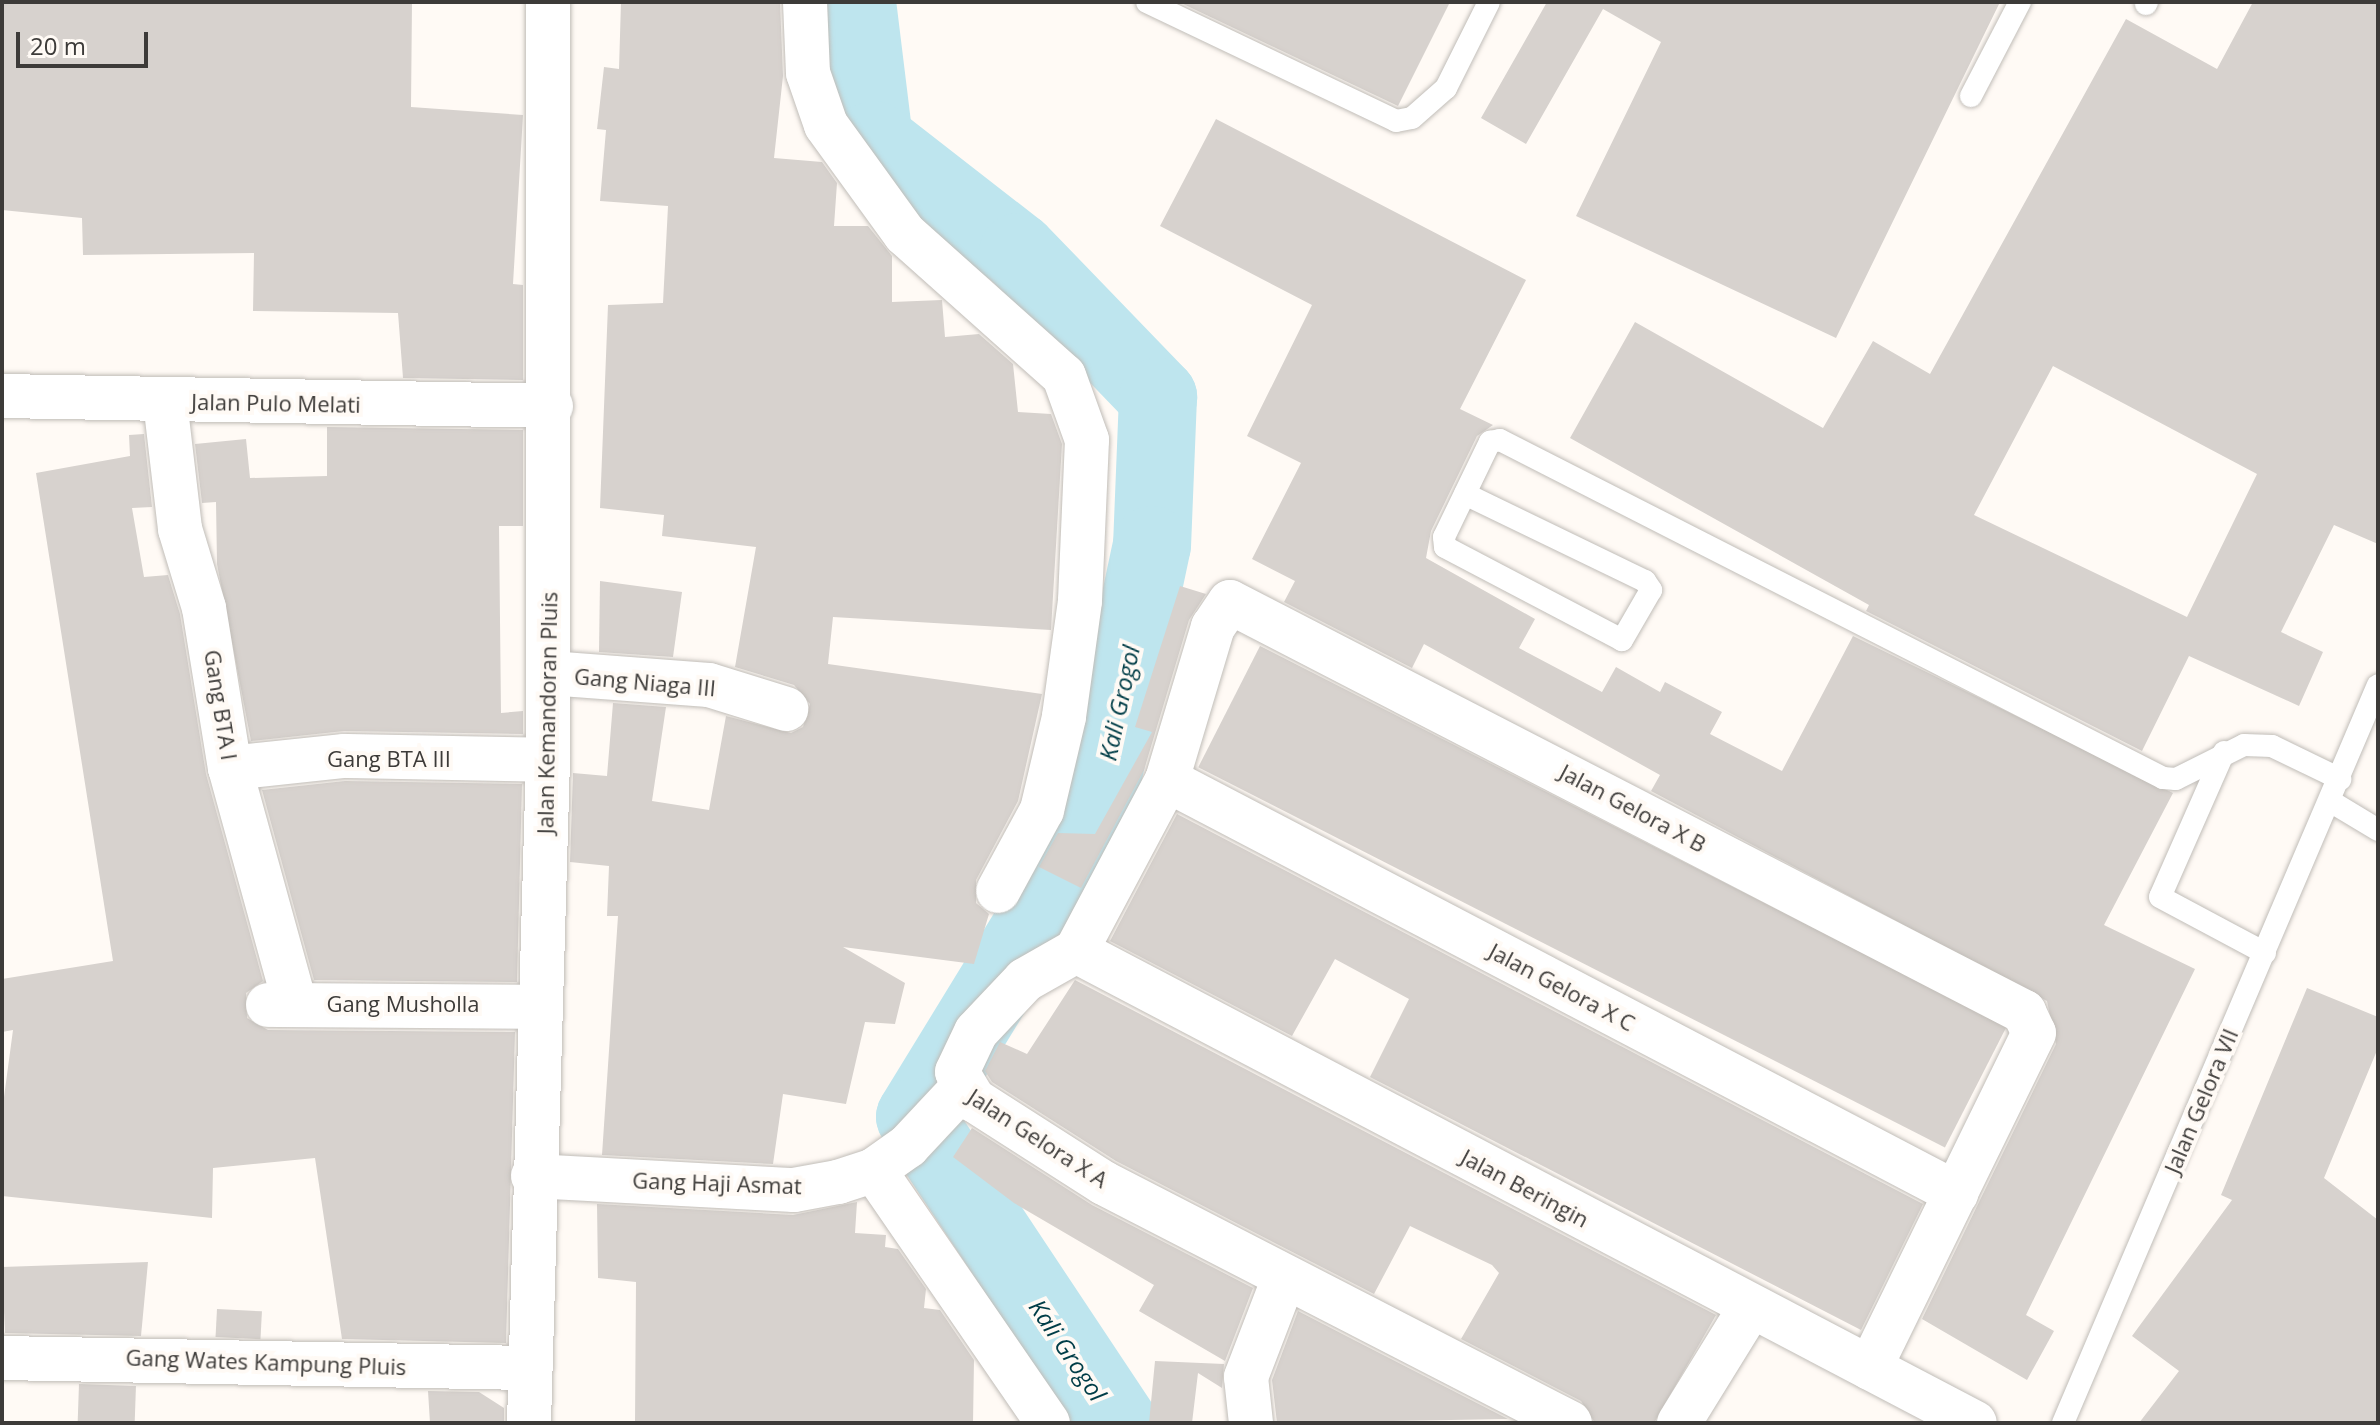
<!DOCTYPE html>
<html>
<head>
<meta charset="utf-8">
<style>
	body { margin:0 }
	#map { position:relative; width:2380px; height:1425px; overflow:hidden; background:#fffaf5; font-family:"Open Sans",sans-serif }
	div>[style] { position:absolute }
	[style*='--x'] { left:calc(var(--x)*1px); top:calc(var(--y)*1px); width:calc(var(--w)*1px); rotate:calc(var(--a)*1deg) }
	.river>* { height:78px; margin:-39px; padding:0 39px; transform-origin:39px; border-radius:39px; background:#bee5ee }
	.building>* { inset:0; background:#d7d2ce; transform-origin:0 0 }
	.roads { filter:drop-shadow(0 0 2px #c1bdb8) drop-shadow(0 0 2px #c1bdb8) }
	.service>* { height:22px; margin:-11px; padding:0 11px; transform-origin:11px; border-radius:11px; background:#fff }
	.minor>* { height:44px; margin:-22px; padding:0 22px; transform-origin:22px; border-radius:22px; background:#fff }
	span { translate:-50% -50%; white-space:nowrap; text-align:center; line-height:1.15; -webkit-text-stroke:8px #fffaf5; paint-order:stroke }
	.street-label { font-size:22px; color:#3d3b39 }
	.water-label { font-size:24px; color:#003d47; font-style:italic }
	.frame { position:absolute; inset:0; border:4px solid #3d3b39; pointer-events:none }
	.scale { position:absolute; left:16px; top:32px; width:132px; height:36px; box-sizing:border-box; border:4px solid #3d3b39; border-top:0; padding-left:10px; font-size:24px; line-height:28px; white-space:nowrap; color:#3d3b39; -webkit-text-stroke:6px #fffaf5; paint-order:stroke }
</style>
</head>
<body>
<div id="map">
	<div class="river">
		<i style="--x:857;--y:2;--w:139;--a:83"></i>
		<i style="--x:874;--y:140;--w:182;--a:37.9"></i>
		<i style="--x:1018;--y:252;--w:202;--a:46"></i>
		<i style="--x:1158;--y:397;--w:148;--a:92.3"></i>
		<i style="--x:1152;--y:545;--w:241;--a:102"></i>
		<i style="--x:1102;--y:781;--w:125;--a:114.1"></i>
		<i style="--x:1051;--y:895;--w:260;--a:121.5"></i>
		<i style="--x:915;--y:1117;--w:367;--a:56.4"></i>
	</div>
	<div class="building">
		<i style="clip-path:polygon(2px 2px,412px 2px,411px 107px,523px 115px,513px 284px,523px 285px,523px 380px,403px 378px,398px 313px,253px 311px,254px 253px,83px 255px,82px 218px,2px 210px)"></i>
		<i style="clip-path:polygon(621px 2px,780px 2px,783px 76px,774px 158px,822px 162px,837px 183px,834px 226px,868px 226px,892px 256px,892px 302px,942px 300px,945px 337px,979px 334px,1013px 364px,1018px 412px,1051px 414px,1062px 444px,1051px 630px,833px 617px,828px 664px,1042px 694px,1018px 801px,976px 880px,976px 903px,989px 914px,974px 964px,843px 947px,905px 983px,895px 1024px,865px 1022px,846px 1104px,783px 1094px,773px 1164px,602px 1155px,618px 916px,607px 916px,609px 866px,570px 862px,573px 773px,607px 776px,613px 703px,666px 707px,652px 801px,709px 810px,726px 716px,791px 733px,803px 727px,810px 704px,794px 685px,735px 667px,756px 547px,662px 536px,664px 515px,600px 508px,608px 305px,663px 303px,668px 206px,600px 201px,606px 130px,597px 129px,604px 67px,619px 69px)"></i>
		<i style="clip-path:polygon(1179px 2px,1450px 2px,1398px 106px)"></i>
		<i style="clip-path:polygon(1547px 2px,2000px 2px,1836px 338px,1576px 216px,1661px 42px,1603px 9px,1526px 144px,1481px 118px)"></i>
		<i style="clip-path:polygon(evenodd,2253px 2px,2378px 2px,2378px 544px,2334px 525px,2281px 632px,2323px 652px,2299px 706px,2189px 656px,2142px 751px,1866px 611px,1869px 605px,1570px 438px,1635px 322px,1823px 428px,1873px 341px,1930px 374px,2126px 19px,2217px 69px,2253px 2px,2053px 366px,2257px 474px,2187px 617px,1974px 515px,2053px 366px)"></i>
		<i style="clip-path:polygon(1216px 119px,1526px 280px,1460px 409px,1493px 425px,1477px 436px,1431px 531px,1426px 558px,1535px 619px,1519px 648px,1602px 692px,1616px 667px,1660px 692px,1665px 682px,1722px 712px,1710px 734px,1782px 771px,1853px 636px,2173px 793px,2104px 925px,2195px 969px,2026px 1315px,2054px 1331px,2027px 1380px,1922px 1319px,2056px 1044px,2047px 1001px,1651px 791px,1660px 775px,1424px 644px,1412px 668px,1284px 602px,1295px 581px,1252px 559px,1301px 463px,1247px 436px,1312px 305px,1160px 226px)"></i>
		<i style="clip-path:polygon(327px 427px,523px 430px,523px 526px,499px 526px,501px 713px,523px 711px,523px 734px,344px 731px,251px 741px,217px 564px,216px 502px,202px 503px,195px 444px,246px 439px,250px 478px,327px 476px)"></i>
		<i style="clip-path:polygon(144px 434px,152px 507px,132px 508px,144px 577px,168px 575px,180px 614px,206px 774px,263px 981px,246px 993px,247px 1018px,268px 1030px,515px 1032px,506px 1343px,342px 1339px,315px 1158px,213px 1168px,212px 1218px,2px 1196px,2px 1112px,13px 1030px,2px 1032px,2px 979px,113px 961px,36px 473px,130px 456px,129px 435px)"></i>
		<i style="clip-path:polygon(600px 581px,682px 592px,673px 657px,599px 652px)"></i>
		<i style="clip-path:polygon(1180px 586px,1206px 594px,1189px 620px,1144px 770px,1081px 888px,1039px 867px,1058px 833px,1095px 834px,1152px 732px,1135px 727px)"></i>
		<i style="left:1260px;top:646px;width:838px;height:136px;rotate:27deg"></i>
		<i style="clip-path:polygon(345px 781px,522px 784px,517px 982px,314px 980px,262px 790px)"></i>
		<i style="clip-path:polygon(1177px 814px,1923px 1204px,1861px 1330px,1370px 1077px,1409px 999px,1335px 959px,1292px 1036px,1110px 941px)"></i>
		<i style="clip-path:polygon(1075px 980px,1716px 1315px,1654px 1423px,1595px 1423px,1581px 1401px,1461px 1339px,1499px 1273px,1492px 1265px,1410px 1226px,1374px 1294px,1116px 1161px,992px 1082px,985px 1071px,1000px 1042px,1027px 1054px)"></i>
		<i style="clip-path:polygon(2307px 988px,2378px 1017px,2378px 1048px,2324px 1178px,2378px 1220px,2378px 1423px,2139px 1423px,2179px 1371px,2132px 1336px,2232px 1200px,2221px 1195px)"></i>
		<i style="clip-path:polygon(972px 1128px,1092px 1205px,1253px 1288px,1225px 1361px,1139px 1311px,1154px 1285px,1014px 1203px,953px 1157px)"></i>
		<i style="clip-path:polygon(857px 1202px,855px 1233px,886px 1235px,885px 1247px,898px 1249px,926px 1289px,924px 1308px,940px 1310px,974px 1360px,973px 1423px,635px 1423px,636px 1282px,598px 1278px,597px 1204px,793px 1215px)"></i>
		<i style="clip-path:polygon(148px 1262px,141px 1336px,5px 1333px,2px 1267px)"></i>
		<i style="left:217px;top:1309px;width:45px;height:28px;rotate:3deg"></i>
		<i style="clip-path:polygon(1298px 1311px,1354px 1340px,1508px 1419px,1277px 1423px,1272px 1380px)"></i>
		<i style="clip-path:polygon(1155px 1361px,1224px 1364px,1222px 1388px,1198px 1373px,1192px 1423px,1149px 1423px)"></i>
		<i style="left:79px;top:1384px;width:57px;height:39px;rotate:2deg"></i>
		<i style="clip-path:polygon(428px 1391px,479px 1392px,504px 1408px,504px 1423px,430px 1423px)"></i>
	</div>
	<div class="roads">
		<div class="service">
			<i style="--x:1147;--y:2;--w:276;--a:25.5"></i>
			<i style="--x:1396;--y:121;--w:16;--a:-11"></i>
			<i style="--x:1412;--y:118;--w:45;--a:-41.4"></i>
			<i style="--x:1446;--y:88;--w:96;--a:-63.4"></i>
			<i style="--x:2146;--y:4;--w:2;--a:-63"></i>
			<i style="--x:1971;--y:96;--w:106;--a:-62.5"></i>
			<i style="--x:1465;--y:494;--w:200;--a:25.8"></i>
			<i style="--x:1645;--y:581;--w:11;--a:56"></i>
			<i style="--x:1651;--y:590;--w:58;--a:120.1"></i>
			<i style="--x:1622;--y:640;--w:200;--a:-152.3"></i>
			<i style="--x:1445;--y:547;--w:10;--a:-96"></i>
			<i style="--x:1444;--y:537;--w:106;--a:-64.2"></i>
			<i style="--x:1490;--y:442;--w:10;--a:-11"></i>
			<i style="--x:1500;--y:440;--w:744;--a:27.01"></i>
			<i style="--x:2163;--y:778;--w:13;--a:4"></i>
			<i style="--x:2176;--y:779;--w:76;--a:-26.6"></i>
			<i style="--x:2244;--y:745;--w:28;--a:2"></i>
			<i style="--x:2272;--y:746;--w:76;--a:25.9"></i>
			<i style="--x:2224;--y:752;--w:158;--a:113.8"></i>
			<i style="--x:2160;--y:897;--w:119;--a:28.1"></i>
			<i style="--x:2330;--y:801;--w:56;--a:31.1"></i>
			<i style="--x:2063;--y:1423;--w:802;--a:-66.89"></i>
		</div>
		<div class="minor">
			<i style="--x:805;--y:2;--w:71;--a:87.6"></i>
			<i style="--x:808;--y:73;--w:55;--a:70.9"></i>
			<i style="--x:826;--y:125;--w:135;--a:54.1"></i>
			<i style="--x:905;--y:234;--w:213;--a:41.8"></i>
			<i style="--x:1064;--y:376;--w:68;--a:70.2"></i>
			<i style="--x:1087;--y:440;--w:161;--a:92.5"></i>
			<i style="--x:1080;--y:601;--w:117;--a:97.9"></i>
			<i style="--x:1064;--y:717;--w:96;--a:103.3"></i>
			<i style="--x:1042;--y:810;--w:92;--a:118.5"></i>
			<i style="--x:2;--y:396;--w:549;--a:1.04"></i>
			<i style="--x:165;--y:401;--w:129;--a:83.3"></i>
			<i style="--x:180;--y:529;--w:83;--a:73.1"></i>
			<i style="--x:204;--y:608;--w:162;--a:80.8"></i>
			<i style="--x:230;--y:768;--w:245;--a:74.6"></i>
			<i style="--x:549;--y:673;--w:160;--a:4.3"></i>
			<i style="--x:709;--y:685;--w:81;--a:17.3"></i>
			<i style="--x:230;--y:768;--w:115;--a:-6"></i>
			<i style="--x:344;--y:756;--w:204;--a:1.1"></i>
			<i style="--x:1167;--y:780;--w:891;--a:27.63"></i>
			<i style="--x:1076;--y:951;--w:194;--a:-62"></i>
			<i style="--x:1167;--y:780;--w:160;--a:-73.3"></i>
			<i style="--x:1213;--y:627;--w:30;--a:-56"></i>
			<i style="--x:1230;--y:602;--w:894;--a:27.31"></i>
			<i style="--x:2024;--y:1012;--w:23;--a:65"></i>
			<i style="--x:2034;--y:1033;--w:373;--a:116.1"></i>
			<i style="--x:1076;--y:951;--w:1015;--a:27.7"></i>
			<i style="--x:1076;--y:951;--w:59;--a:150.4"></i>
			<i style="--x:1025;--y:980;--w:71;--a:133.3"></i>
			<i style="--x:976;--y:1032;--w:44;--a:115.4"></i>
			<i style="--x:957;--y:1072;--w:33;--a:59"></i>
			<i style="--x:974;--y:1100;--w:154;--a:32.6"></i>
			<i style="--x:1104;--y:1183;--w:524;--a:27.25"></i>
			<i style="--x:268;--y:1005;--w:271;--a:0.4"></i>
			<i style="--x:874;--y:1170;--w:307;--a:55.5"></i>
			<i style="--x:533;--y:1176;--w:261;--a:3.1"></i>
			<i style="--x:794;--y:1190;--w:45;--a:-10.3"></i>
			<i style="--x:838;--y:1182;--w:38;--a:-18"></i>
			<i style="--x:874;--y:1170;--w:42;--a:-35.2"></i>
			<i style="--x:908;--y:1146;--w:79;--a:-47"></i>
			<i style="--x:2;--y:1358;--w:528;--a:1.09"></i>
			<i style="--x:529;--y:1423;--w:663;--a:-88.36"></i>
			<i style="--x:548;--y:760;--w:758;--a:-90"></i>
			<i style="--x:1251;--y:1423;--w:46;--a:-96.2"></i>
			<i style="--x:1246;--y:1377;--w:106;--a:-69"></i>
			<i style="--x:1679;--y:1423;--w:135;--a:-58.3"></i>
		</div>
	</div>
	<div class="street-label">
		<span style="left:276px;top:403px;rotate:1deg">Jalan Pulo Melati</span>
		<span style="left:645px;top:682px;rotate:5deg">Gang Niaga III</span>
		<span style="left:221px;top:705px;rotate:81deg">Gang BTA I</span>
		<span style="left:547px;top:713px;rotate:-89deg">Jalan Kemandoran Pluis</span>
		<span style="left:389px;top:759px">Gang BTA III</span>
		<span style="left:1633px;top:808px;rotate:28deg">Jalan Gelora X B</span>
		<span style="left:1562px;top:987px;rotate:28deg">Jalan Gelora X C</span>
		<span style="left:403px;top:1004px">Gang Musholla</span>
		<span style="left:2201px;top:1101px;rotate:-67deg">Jalan Gelora VII</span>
		<span style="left:1038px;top:1138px;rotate:33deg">Jalan Gelora X A</span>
		<span style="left:717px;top:1183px;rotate:2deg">Gang Haji Asmat</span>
		<span style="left:1525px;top:1188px;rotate:28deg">Jalan Beringin</span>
		<span style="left:266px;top:1362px;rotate:2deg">Gang Wates Kampung Pluis</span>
	</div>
	<div class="water-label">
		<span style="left:1119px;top:703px;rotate:-78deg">Kali Grogol</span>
		<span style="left:1068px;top:1350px;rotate:56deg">Kali Grogol</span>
	</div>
	<div class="frame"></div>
	<div class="scale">20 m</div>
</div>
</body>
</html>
